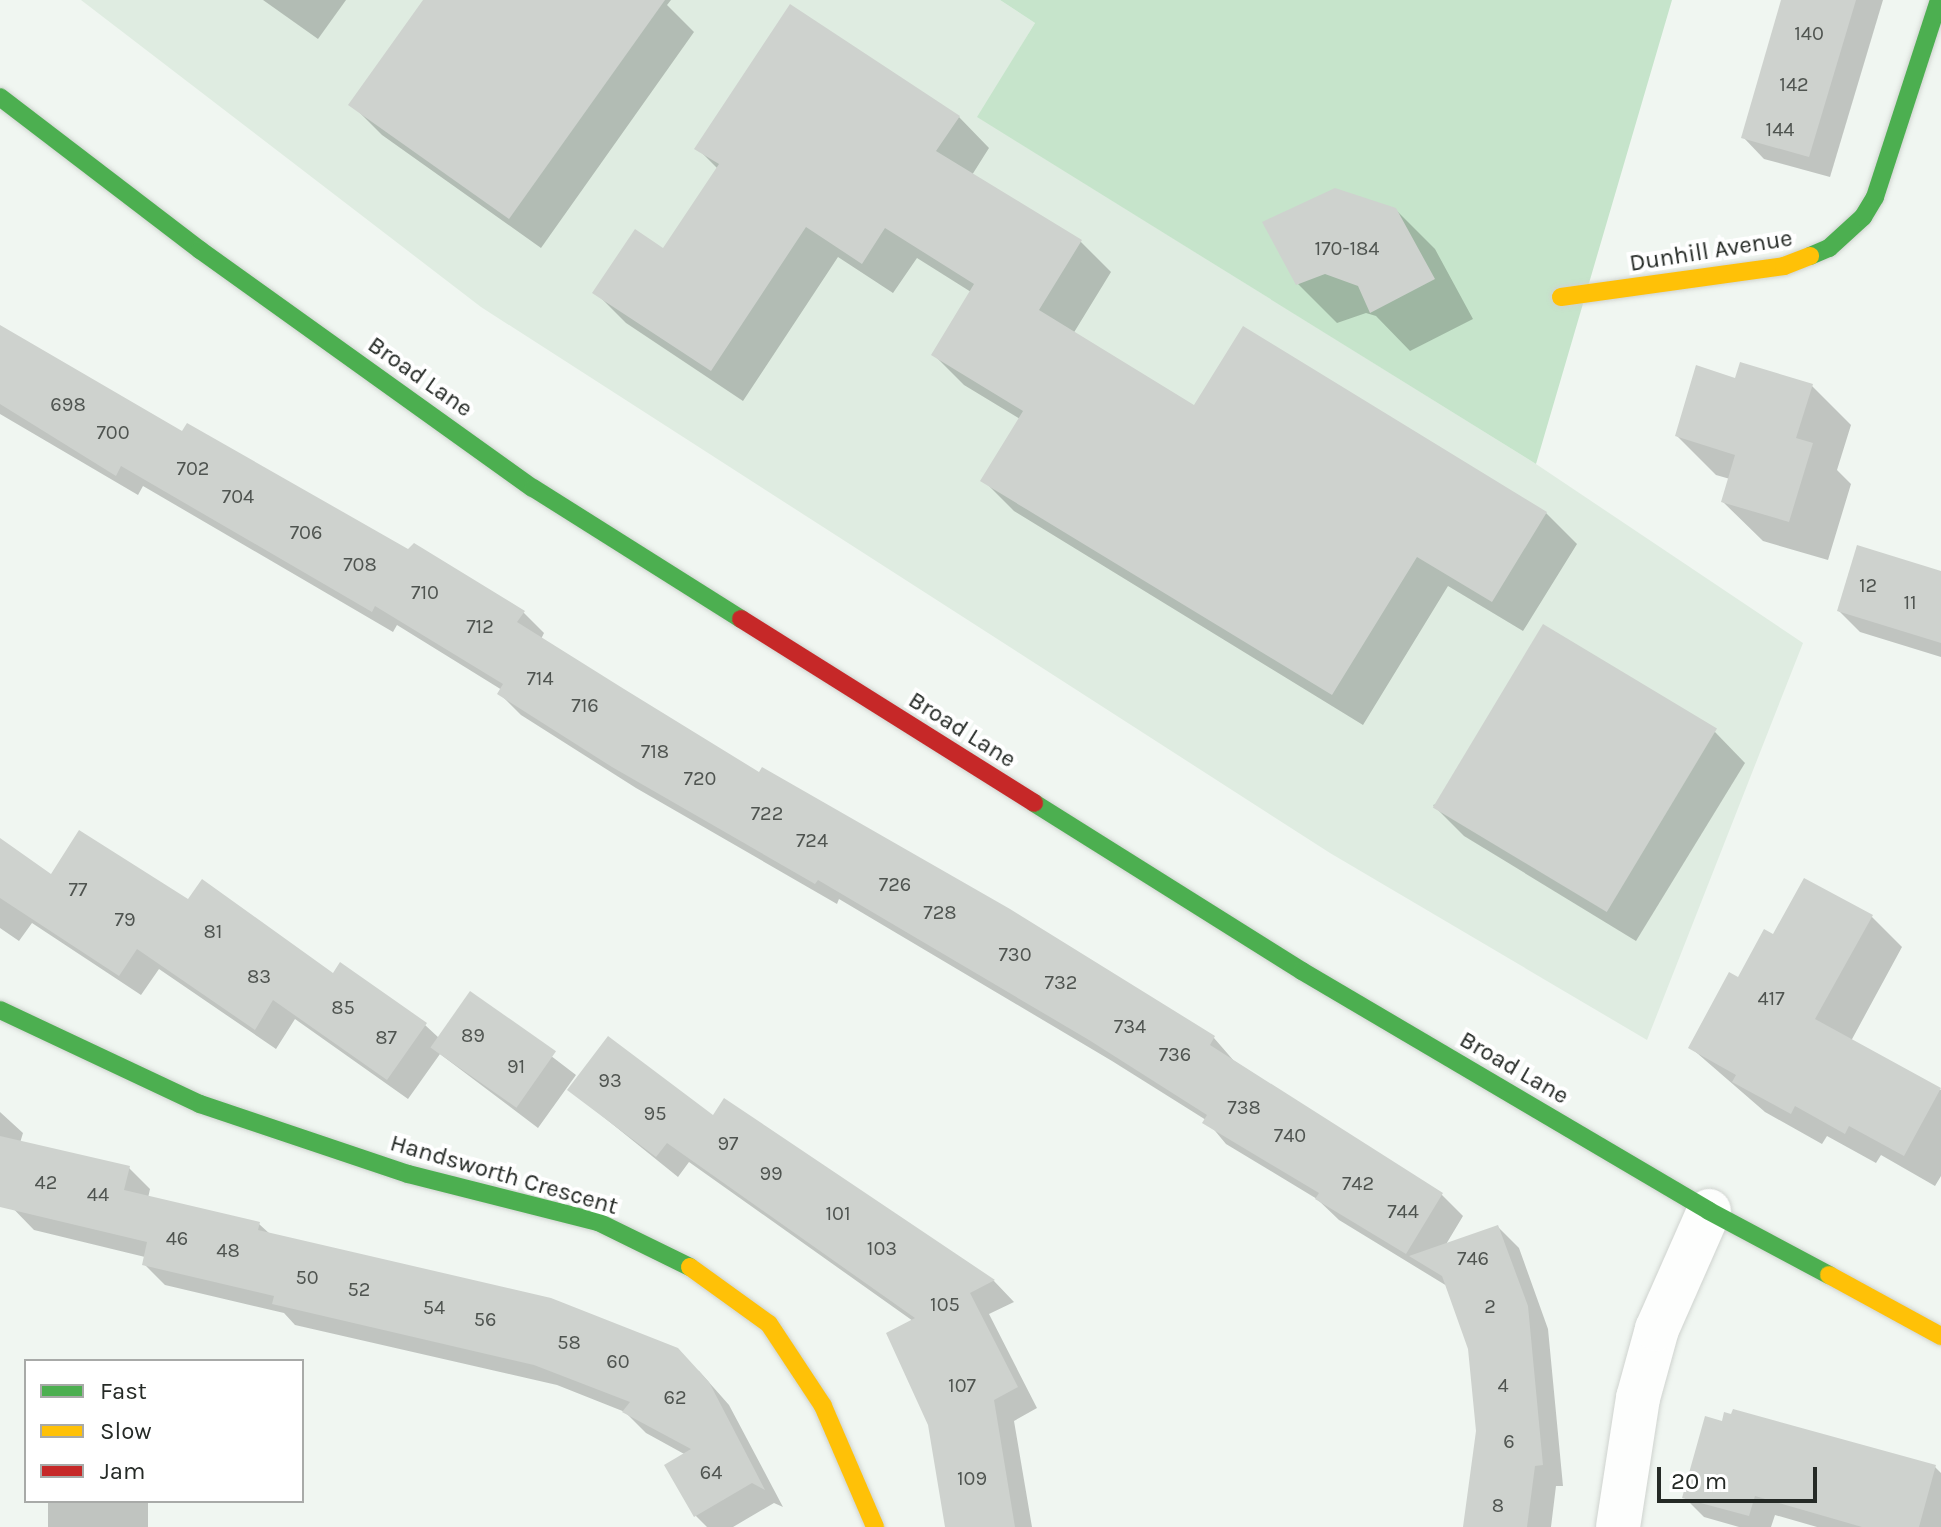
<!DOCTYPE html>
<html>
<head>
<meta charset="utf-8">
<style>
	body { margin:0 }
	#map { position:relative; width:1941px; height:1527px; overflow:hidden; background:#f0f6f1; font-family:Karla,sans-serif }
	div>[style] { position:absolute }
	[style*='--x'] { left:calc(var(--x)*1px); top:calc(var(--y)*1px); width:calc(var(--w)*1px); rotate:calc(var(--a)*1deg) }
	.built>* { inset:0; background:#dfece1 }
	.green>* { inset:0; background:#c6e4cb }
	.shadow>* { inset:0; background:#0003; transform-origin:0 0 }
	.building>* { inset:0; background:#ced2ce; transform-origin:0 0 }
	.roads { filter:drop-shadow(0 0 2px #cfd3cf) drop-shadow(0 0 2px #cfd3cf) }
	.street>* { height:44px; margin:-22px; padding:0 22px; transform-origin:22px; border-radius:22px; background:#fdfefd }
	.fast>* { height:18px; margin:-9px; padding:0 9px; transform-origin:9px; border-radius:9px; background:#4caf50 }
	.slow>* { height:18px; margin:-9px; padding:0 9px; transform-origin:9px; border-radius:9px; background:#ffc107 }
	.jam>* { height:18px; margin:-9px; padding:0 9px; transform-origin:9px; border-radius:9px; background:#c62828 }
	span { translate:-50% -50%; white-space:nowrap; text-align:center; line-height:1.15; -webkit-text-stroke:8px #fff; paint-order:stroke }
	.number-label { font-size:20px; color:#4f5450 }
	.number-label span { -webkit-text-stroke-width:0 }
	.street-label { font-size:24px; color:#252a26 }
	.legend { position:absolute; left:24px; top:1359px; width:280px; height:144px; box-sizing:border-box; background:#fff; border:2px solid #a8aaa8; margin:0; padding:10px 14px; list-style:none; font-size:24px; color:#252a26 }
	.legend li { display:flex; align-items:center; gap:16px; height:40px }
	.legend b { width:40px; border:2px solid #a8aaa8 }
	.scale { position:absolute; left:1657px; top:1467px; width:160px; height:36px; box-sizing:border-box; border:4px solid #252a26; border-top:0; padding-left:10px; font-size:24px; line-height:28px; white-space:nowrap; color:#252a26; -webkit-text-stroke:6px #fff; paint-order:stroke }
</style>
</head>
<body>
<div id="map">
	<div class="built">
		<i style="clip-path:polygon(81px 0,1000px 0,1035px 23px,978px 117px,1536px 464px,1803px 643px,1647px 1040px,1330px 853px,481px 307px)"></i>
	</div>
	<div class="green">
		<i style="clip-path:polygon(1000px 0,1672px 0,1536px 464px,977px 117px,1035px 23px)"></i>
	</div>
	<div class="shadow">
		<i style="clip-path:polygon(263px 0,346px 0,318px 39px)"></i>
		<i style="clip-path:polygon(425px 0,671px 0,667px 5px,694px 32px,541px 248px,382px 135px,351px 104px)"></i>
		<i style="clip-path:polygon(1784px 0,1883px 0,1830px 177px,1764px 159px,1743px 137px)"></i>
		<i style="clip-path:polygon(959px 117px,989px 148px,972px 175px,1080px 241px,1111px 272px,1073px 334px,1195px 408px,1546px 513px,1577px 544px,1523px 631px,1448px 586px,1363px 725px,1014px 511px,983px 480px,1020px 419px,964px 385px,933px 354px,971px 292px,917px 258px,893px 293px,838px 257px,743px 401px,626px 323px,595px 292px,664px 251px,718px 169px,697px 148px)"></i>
		<i style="clip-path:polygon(1395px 209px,1435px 249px,1473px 319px,1410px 351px,1376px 316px,1366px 313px,1337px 323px,1298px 284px)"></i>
		<i style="clip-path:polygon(0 327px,183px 434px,523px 612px,544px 633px,541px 639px,759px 775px,1214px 1038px,1234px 1061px,1442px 1195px,1463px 1216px,1445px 1246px,1498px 1227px,1519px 1248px,1548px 1329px,1563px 1486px,1556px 1486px,1551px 1527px,1465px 1527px,1478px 1431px,1470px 1349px,1447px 1286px,1339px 1220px,1317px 1199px,1226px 1144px,1206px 1120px,1112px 1061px,839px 899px,837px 904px,636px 788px,521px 715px,500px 694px,502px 690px,397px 625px,393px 632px,143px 486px,138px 495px,0 414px)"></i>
		<i style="clip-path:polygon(1812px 386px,1851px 425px,1837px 470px,1851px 484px,1828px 560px,1763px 541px,1723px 502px,1730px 479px,1716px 475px,1677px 436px)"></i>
		<i style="clip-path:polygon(1941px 573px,1941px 657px,1860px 632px,1839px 611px)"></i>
		<i style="clip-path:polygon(1715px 732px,1745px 763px,1636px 941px,1464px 836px,1433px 805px)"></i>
		<i style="clip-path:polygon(0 842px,52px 877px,189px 902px,425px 1025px,439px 1038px,470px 994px,576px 1075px,538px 1128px,440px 1054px,408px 1099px,295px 1019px,276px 1049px,159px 969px,141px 995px,32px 923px,19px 941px,0 928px)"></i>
		<i style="clip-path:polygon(1871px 916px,1902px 947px,1851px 1041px,1941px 1090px,1941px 1176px,1935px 1186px,1881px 1155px,1876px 1163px,1827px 1136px,1822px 1144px,1765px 1112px,1690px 1047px,1773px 937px)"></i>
		<i style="clip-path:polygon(570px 1090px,713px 1118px,725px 1101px,994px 1281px,1014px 1302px,989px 1314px,1037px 1408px,1014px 1421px,1032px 1527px,947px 1527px,913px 1321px,689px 1162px,678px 1177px)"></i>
		<i style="clip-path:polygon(0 1112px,23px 1133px,20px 1143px,129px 1168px,150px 1189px,148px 1198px,259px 1224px,270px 1234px,699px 1371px,729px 1405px,783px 1507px,774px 1503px,733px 1527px,707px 1527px,695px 1515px,686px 1455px,646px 1433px,625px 1412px,557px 1385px,295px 1325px,284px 1313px,165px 1285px,144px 1264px,145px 1257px,34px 1230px,0 1195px)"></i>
		<i style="clip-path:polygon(1935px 1467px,1941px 1473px,1941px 1527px,1817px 1527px,1775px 1515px,1771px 1527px,1739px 1527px,1704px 1517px,1684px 1497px)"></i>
		<i style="left:48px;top:1501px;width:100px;height:27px"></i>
	</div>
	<div class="building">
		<i style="clip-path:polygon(423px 0,665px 0,509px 219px,348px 105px)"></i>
		<i style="clip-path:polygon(1781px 0,1856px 0,1809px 157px,1741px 138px)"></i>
		<i style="clip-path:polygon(790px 4px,960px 116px,936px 151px,1082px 240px,1039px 310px,1194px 405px,1243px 326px,1547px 512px,1492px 602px,1417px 557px,1332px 695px,980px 481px,1023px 411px,931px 355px,974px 284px,885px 228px,862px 264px,806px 227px,711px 371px,592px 293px,635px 229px,663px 248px,719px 164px,694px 149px)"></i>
		<i style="clip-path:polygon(1335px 188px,1396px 208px,1435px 279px,1370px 313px,1358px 286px,1325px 274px,1296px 285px,1262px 222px)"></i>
		<i style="clip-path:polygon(0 325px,182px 431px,187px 423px,408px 549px,414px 543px,525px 611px,517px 622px,624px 689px,759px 772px,762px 767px,1010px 909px,1215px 1036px,1210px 1045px,1443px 1193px,1406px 1254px,1315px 1199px,1319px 1193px,1202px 1123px,1207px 1115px,1089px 1040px,818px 880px,815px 884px,612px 767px,497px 694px,503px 684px,375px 606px,372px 612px,121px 466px,116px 476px,0 404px)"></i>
		<i style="clip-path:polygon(1740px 362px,1813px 384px,1796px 438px,1813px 443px,1789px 522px,1721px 502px,1735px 455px,1675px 436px,1696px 365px,1735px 378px)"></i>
		<i style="clip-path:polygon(1857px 545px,1941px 571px,1941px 643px,1837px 611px)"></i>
		<i style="left:1543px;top:624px;width:203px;height:214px;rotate:31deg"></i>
		<i style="clip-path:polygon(79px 830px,188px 899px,202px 879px,333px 973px,340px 962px,427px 1023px,387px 1080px,273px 1000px,255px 1030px,137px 949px,119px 976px,0 898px,0 838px,51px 874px)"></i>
		<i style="clip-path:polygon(1804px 878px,1873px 915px,1815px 1019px,1941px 1088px,1904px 1156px,1849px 1126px,1845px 1134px,1795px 1106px,1791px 1114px,1732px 1082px,1736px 1075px,1688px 1048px,1729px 972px,1738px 977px,1764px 929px,1773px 934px)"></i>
		<i style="left:470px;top:991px;width:105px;height:69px;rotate:35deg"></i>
		<i style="clip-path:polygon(608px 1036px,713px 1115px,724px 1098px,995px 1280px,970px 1293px,1018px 1387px,994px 1400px,1015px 1527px,945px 1527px,928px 1425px,886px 1333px,915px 1318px,667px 1143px,656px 1157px,567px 1090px)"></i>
		<i style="clip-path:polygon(0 1136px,130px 1166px,124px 1190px,260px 1222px,258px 1230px,551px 1298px,678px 1348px,709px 1382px,765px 1490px,752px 1483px,694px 1517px,664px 1465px,691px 1449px,622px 1412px,630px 1402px,534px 1365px,272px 1304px,274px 1296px,142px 1265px,147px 1242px,0 1207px)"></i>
		<i style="clip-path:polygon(1498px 1225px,1528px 1306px,1543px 1465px,1535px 1466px,1527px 1527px,1463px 1527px,1476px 1431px,1468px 1349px,1442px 1276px,1409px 1256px)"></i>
		<i style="clip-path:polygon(1733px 1409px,1936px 1465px,1919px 1527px,1862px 1527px,1755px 1496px,1749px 1516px,1682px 1498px,1705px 1416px,1722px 1421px,1724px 1412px,1731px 1414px)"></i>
	</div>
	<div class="roads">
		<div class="street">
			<i style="--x:1618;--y:1527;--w:131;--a:-81.2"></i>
			<i style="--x:1638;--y:1398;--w:72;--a:-74.6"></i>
			<i style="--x:1657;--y:1329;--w:129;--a:-66.2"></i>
		</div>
		<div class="fast">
			<i style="--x:0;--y:97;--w:252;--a:37.4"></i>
			<i style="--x:200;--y:250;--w:409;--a:35.6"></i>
			<i style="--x:533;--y:488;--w:246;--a:32.2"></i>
			<i style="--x:1810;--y:256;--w:21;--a:-23"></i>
			<i style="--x:1829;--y:248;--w:46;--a:-42.4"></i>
			<i style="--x:1863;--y:217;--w:23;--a:-59"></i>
			<i style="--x:1875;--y:197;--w:207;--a:-72"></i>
			<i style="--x:1034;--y:803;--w:316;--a:32.1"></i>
			<i style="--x:1302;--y:971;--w:472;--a:30.5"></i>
			<i style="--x:1709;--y:1211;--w:136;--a:28.1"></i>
			<i style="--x:0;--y:1010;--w:221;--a:25.2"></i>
			<i style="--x:200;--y:1104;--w:219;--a:18.6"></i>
			<i style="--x:408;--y:1174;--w:196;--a:14.2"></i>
			<i style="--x:598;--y:1222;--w:102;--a:26.1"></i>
		</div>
		<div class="slow">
			<i style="--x:1561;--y:297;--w:225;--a:-7.9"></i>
			<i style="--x:1784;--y:266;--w:28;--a:-21"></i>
			<i style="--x:690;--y:1267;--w:97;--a:35.8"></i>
			<i style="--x:769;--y:1324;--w:98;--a:56.6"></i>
			<i style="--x:823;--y:1406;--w:132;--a:66.7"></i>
			<i style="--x:1829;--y:1275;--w:128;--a:28.6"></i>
		</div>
		<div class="jam">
			<i style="--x:741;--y:619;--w:346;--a:32.1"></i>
		</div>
	</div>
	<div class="number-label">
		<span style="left:1809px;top:33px">140</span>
		<span style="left:1794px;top:84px">142</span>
		<span style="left:1780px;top:129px">144</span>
		<span style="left:1347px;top:248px">170-184</span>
		<span style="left:68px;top:404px">698</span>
		<span style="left:113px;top:432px">700</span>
		<span style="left:193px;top:468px">702</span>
		<span style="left:238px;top:496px">704</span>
		<span style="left:306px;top:532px">706</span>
		<span style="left:360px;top:564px">708</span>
		<span style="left:1868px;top:585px">12</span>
		<span style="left:425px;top:592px">710</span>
		<span style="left:1910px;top:602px">11</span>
		<span style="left:480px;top:626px">712</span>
		<span style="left:540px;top:678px">714</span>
		<span style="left:585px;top:705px">716</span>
		<span style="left:655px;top:751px">718</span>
		<span style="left:700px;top:778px">720</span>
		<span style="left:767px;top:813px">722</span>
		<span style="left:812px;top:840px">724</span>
		<span style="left:895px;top:884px">726</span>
		<span style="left:78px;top:889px">77</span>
		<span style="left:940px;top:912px">728</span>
		<span style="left:125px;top:919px">79</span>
		<span style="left:213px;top:931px">81</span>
		<span style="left:1015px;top:954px">730</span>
		<span style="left:259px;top:976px">83</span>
		<span style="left:1061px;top:982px">732</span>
		<span style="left:1771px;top:998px">417</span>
		<span style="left:343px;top:1007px">85</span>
		<span style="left:1130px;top:1026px">734</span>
		<span style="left:473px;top:1035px">89</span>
		<span style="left:386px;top:1037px">87</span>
		<span style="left:1175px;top:1054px">736</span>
		<span style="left:516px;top:1066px">91</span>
		<span style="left:610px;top:1080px">93</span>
		<span style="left:1244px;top:1107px">738</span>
		<span style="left:655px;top:1113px">95</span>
		<span style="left:1290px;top:1135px">740</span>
		<span style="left:728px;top:1143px">97</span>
		<span style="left:771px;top:1173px">99</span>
		<span style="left:46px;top:1182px">42</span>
		<span style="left:1358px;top:1183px">742</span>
		<span style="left:98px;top:1194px">44</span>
		<span style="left:1403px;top:1211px">744</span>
		<span style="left:838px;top:1213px">101</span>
		<span style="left:177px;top:1238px">46</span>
		<span style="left:882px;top:1248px">103</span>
		<span style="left:228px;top:1250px">48</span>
		<span style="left:1473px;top:1258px">746</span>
		<span style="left:307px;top:1277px">50</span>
		<span style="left:359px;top:1289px">52</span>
		<span style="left:945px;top:1304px">105</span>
		<span style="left:1490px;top:1306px">2</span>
		<span style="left:434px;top:1307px">54</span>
		<span style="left:485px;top:1319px">56</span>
		<span style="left:569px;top:1342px">58</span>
		<span style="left:618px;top:1361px">60</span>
		<span style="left:962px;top:1385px">107</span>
		<span style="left:1503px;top:1385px">4</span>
		<span style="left:675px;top:1397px">62</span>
		<span style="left:1509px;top:1441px">6</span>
		<span style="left:711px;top:1472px">64</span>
		<span style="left:972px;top:1478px">109</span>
		<span style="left:1498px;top:1505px">8</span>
	</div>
	<div class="street-label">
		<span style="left:1711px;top:251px;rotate:-9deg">Dunhill Avenue</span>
		<span style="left:420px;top:377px;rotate:35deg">Broad Lane</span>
		<span style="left:962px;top:730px;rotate:32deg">Broad Lane</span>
		<span style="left:1514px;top:1068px;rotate:30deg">Broad Lane</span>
		<span style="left:504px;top:1175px;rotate:16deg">Handsworth Crescent</span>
	</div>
	<ul class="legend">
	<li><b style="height:10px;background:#4caf50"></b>Fast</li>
	<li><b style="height:10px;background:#ffc107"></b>Slow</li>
	<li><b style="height:10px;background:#c62828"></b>Jam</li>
	</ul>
	<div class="scale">20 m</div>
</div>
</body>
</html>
